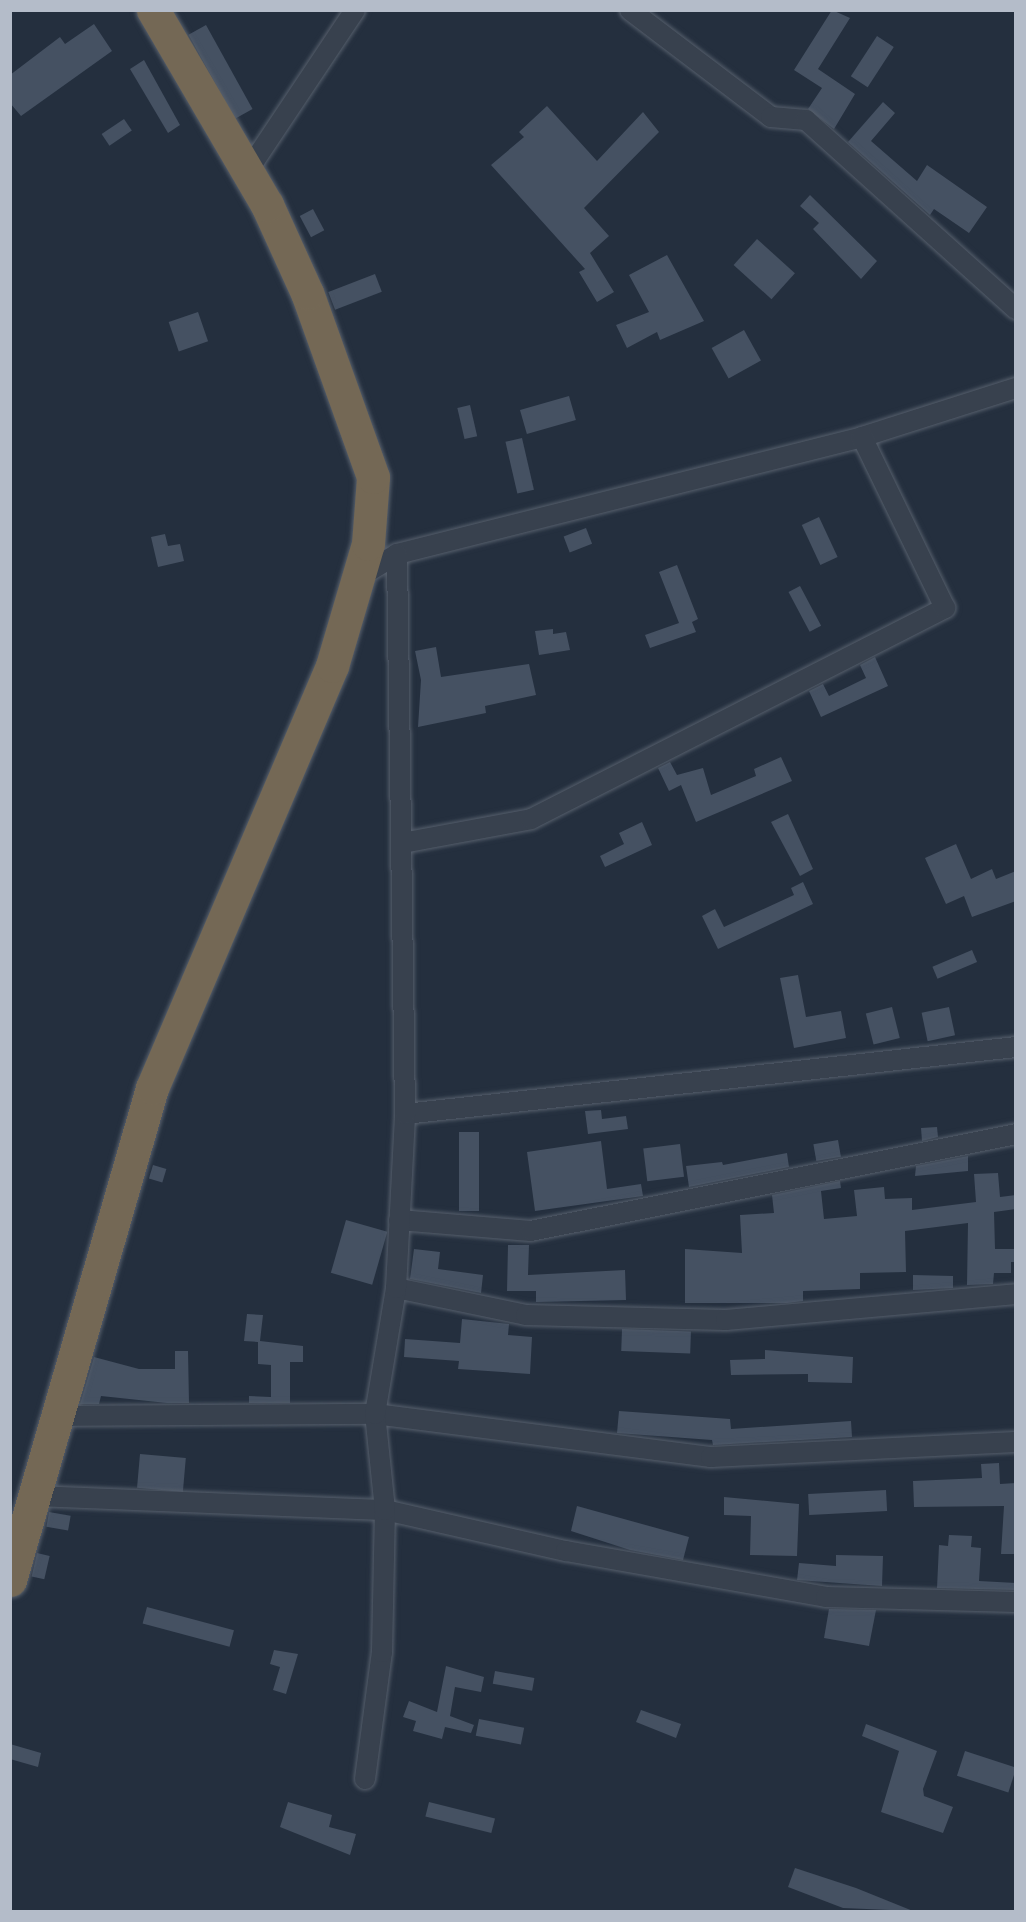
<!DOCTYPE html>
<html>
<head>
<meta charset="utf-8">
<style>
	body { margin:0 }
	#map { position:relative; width:1026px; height:1922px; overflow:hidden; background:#242f3e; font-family:Ubuntu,sans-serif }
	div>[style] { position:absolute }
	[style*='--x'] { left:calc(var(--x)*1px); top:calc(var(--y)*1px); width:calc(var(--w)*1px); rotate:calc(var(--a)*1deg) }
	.building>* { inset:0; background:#455162; transform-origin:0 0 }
	.roads { filter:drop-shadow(0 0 2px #565f6c) drop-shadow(0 0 2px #565f6c) }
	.street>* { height:20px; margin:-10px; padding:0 10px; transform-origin:10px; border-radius:10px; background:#38414e }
	.highway>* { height:33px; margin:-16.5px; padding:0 16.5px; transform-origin:16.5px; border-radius:16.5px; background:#746855 }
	span { translate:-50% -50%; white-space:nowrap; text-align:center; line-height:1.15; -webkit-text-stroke:4.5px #1d2633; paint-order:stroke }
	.frame { position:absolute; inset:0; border:12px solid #b4bcc9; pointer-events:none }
</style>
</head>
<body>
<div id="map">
	<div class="building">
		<i style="clip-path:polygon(832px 10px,850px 18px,818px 69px,855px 94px,834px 129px,808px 109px,822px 88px,794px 70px)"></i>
		<i style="clip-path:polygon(94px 24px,112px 51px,21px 116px,10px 103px,10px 75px,60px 37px,65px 44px)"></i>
		<i style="left:206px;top:25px;width:96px;height:20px;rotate:61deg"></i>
		<i style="left:877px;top:36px;width:20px;height:48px;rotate:33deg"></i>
		<i style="clip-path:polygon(144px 60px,180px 125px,168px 133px,130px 69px)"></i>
		<i style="clip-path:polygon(883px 102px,895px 113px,871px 141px,917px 181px,927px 165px,987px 207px,969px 233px,934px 209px,930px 215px,848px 142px)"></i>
		<i style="clip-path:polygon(547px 106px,597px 161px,643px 112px,659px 132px,584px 208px,609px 236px,590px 253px,614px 292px,597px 302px,579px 272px,585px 269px,491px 165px,524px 137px,519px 132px)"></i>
		<i style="left:124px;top:119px;width:14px;height:27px;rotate:56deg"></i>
		<i style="clip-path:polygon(810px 195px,877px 261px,861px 279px,813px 229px,819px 223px,800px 206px)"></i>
		<i style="left:313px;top:209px;width:24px;height:15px;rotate:62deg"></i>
		<i style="left:757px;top:239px;width:51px;height:35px;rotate:42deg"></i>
		<i style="clip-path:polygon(667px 255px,704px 321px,660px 340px,657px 332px,627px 348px,616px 325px,649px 312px,629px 275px)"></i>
		<i style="left:375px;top:274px;width:19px;height:50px;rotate:69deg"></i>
		<i style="left:198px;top:312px;width:31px;height:31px;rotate:71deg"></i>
		<i style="left:744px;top:330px;width:35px;height:37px;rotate:61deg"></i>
		<i style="left:569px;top:396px;width:25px;height:51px;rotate:74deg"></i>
		<i style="left:470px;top:405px;width:32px;height:13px;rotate:77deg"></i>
		<i style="left:522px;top:438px;width:53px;height:17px;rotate:77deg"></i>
		<i style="left:819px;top:517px;width:44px;height:19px;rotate:65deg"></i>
		<i style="left:586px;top:528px;width:17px;height:24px;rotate:69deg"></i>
		<i style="clip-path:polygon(165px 534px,168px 546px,180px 544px,184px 561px,158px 567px,151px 537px)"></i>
		<i style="clip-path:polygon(677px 565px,698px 619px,692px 622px,696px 632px,650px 648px,645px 635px,679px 623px,659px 572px)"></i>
		<i style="left:800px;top:586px;width:45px;height:13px;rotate:62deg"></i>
		<i style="clip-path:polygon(553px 629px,553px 634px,566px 632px,570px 650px,539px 655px,535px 631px)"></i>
		<i style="clip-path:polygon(436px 647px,441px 677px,529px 664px,536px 695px,485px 706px,486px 713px,418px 727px,421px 680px,415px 651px)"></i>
		<i style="clip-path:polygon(875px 657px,888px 686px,821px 717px,809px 691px,823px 684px,829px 696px,866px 678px,860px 665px)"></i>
		<i style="clip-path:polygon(781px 757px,792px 781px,696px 822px,681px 785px,669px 791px,658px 768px,670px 762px,677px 775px,703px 768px,711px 795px,756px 776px,754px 769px)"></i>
		<i style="clip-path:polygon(788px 814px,813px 869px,800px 876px,771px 822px)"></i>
		<i style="clip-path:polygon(642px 822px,652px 845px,605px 867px,600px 856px,624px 844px,619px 833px)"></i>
		<i style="clip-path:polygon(956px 844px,971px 879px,992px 869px,996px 879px,1016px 871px,1016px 901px,972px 917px,964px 896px,946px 904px,925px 858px)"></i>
		<i style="clip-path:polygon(803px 882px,813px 904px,718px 949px,702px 916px,715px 909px,724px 927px,794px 895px,791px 888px)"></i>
		<i style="left:972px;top:950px;width:13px;height:43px;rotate:67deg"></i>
		<i style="clip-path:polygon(798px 975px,806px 1017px,841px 1011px,846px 1038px,794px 1048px,780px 978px)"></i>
		<i style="left:892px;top:1007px;width:32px;height:27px;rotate:76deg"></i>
		<i style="left:949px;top:1007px;width:29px;height:28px;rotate:78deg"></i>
		<i style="clip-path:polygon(601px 1110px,602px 1119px,626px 1116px,628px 1129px,588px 1134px,585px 1111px)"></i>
		<i style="clip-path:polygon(937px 1127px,938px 1137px,922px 1141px,921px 1128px)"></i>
		<i style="left:479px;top:1132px;width:79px;height:20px;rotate:90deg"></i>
		<i style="left:838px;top:1140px;width:17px;height:25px;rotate:80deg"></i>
		<i style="clip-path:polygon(601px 1141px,607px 1189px,641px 1184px,643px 1196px,535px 1211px,527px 1152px)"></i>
		<i style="left:680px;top:1144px;width:33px;height:37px;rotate:83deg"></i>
		<i style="clip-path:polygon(787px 1153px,789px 1167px,689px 1187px,686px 1166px,722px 1162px,723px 1165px)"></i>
		<i style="clip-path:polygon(968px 1156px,968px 1171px,915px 1176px,916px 1166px)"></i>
		<i style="left:153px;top:1165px;width:14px;height:14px;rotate:17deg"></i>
		<i style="clip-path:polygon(998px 1173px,1000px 1197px,1016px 1195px,1016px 1209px,994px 1212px,995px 1249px,1016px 1249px,1016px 1262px,1011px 1262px,1011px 1273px,994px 1273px,993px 1284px,967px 1285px,968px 1223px,905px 1231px,906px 1272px,860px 1273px,860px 1289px,803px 1291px,803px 1301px,787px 1303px,685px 1303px,685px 1249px,742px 1253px,740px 1215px,774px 1213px,772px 1195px,840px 1181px,841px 1188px,821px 1191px,824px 1219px,857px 1216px,854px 1190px,884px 1187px,885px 1199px,912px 1198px,912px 1210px,976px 1202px,974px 1174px)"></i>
		<i style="left:346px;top:1220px;width:43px;height:55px;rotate:16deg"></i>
		<i style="clip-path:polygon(508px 1245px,529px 1245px,528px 1275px,625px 1270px,626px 1300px,536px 1302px,536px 1291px,507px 1291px)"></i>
		<i style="clip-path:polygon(414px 1249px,440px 1252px,438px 1269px,483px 1275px,481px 1293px,410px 1279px)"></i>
		<i style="clip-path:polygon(913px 1275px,953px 1276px,953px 1288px,913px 1290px)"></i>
		<i style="clip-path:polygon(247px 1314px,263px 1315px,260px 1341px,303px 1346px,303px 1362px,290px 1362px,290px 1403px,249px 1403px,249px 1396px,271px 1397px,271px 1365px,258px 1364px,258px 1342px,244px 1341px)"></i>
		<i style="clip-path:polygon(462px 1319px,509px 1324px,508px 1335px,532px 1337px,530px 1374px,458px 1369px,459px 1361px,404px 1357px,405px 1339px,460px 1343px)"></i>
		<i style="left:622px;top:1329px;width:69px;height:22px;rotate:2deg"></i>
		<i style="clip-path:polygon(765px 1350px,853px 1357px,852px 1383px,808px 1382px,808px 1374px,731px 1375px,730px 1360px,765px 1359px)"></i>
		<i style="clip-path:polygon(175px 1351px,188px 1351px,189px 1403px,201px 1403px,167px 1403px,101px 1396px,99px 1404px,80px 1404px,94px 1357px,139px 1369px,175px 1369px)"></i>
		<i style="clip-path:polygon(619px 1411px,730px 1419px,731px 1429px,851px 1421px,852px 1437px,713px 1445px,712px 1440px,617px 1433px)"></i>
		<i style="left:140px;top:1454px;width:46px;height:34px;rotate:5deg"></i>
		<i style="clip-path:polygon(999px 1463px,1000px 1484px,1016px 1483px,1016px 1554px,1001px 1554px,1004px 1506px,914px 1507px,913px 1481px,982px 1478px,981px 1464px)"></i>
		<i style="left:886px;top:1490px;width:21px;height:78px;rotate:87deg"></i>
		<i style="clip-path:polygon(724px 1497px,799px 1504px,797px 1556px,750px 1555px,751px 1516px,724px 1515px)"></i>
		<i style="clip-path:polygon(577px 1506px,689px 1537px,683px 1560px,630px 1550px,571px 1531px)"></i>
		<i style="left:49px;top:1512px;width:22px;height:15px;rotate:10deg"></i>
		<i style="clip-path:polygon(949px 1535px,972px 1536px,971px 1547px,981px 1548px,979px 1581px,1016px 1583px,1016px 1590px,937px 1588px,939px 1545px,948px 1546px)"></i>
		<i style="left:37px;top:1553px;width:13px;height:24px;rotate:13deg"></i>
		<i style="clip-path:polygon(836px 1555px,883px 1556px,882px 1586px,797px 1580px,799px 1563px,836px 1566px)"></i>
		<i style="left:147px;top:1607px;width:90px;height:17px;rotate:15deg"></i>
		<i style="clip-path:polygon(829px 1609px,876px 1610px,869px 1646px,824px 1638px)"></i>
		<i style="clip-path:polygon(274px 1650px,298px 1654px,286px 1694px,273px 1690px,280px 1667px,270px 1664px)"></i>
		<i style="clip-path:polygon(446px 1666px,484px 1677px,481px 1692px,455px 1687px,450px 1716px,474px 1725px,471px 1733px,445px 1727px,442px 1739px,413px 1731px,416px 1721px,403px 1717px,409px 1701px,437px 1712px)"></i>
		<i style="left:495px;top:1671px;width:40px;height:13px;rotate:10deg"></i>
		<i style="clip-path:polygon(641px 1710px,681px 1724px,676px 1738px,636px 1722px)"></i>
		<i style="left:479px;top:1719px;width:46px;height:17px;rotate:11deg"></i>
		<i style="clip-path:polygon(866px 1724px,937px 1751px,923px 1789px,924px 1796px,953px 1807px,943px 1833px,881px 1812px,899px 1751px,862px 1736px)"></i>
		<i style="clip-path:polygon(10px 1744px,41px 1753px,38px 1767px,10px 1759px)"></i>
		<i style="left:965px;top:1751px;width:54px;height:26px;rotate:18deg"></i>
		<i style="clip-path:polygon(288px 1802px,332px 1815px,329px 1827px,356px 1834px,350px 1855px,280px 1827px)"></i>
		<i style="left:429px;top:1802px;width:68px;height:15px;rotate:14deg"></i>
		<i style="clip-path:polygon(795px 1868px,856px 1888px,913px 1911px,843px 1908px,788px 1887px)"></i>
	</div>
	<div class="roads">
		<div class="street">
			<i style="--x:630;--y:10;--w:177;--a:37.2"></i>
			<i style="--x:771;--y:117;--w:35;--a:5"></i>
			<i style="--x:806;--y:120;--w:283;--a:42"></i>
			<i style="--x:247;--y:172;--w:195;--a:-56.3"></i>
			<i style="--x:358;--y:578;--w:46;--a:-31.6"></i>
			<i style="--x:397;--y:554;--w:479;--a:-14.1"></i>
			<i style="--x:862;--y:437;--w:162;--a:-17.7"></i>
			<i style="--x:402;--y:843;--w:131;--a:-10.5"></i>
			<i style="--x:531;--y:819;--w:465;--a:-27"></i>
			<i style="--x:945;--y:608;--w:190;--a:-115.9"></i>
			<i style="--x:405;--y:1114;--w:615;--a:-6.26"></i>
			<i style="--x:399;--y:1220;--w:132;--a:4.8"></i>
			<i style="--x:531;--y:1231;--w:495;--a:-11.3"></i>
			<i style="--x:396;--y:1288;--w:133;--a:11.7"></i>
			<i style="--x:526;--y:1315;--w:200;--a:1.4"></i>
			<i style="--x:726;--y:1320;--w:291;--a:-5.1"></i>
			<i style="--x:57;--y:1416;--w:318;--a:-0.4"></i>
			<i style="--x:375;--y:1414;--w:339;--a:7.3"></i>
			<i style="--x:711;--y:1457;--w:305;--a:-2.8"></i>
			<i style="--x:33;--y:1496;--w:352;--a:2.3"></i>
			<i style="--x:385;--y:1510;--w:186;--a:12.8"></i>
			<i style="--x:566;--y:1551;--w:264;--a:10"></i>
			<i style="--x:826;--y:1597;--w:190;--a:1.5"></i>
			<i style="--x:365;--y:1779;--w:128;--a:-82.4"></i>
			<i style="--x:382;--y:1652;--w:142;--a:-88.8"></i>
			<i style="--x:385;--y:1510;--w:97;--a:-95.9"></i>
			<i style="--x:375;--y:1414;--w:128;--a:-80.5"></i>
			<i style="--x:396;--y:1288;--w:174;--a:-87"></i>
			<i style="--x:405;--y:1114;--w:560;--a:-90.82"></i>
		</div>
		<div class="highway">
			<i style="--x:10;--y:1580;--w:512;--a:-73.9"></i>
			<i style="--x:152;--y:1088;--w:459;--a:-66.9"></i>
			<i style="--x:332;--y:666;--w:127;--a:-73.6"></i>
			<i style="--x:368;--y:544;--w:67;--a:-85.7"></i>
			<i style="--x:373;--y:477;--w:195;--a:-109.7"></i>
			<i style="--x:307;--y:293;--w:97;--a:-114.4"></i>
			<i style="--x:267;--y:205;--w:226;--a:-120.3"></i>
		</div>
	</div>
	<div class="frame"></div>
</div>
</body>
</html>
